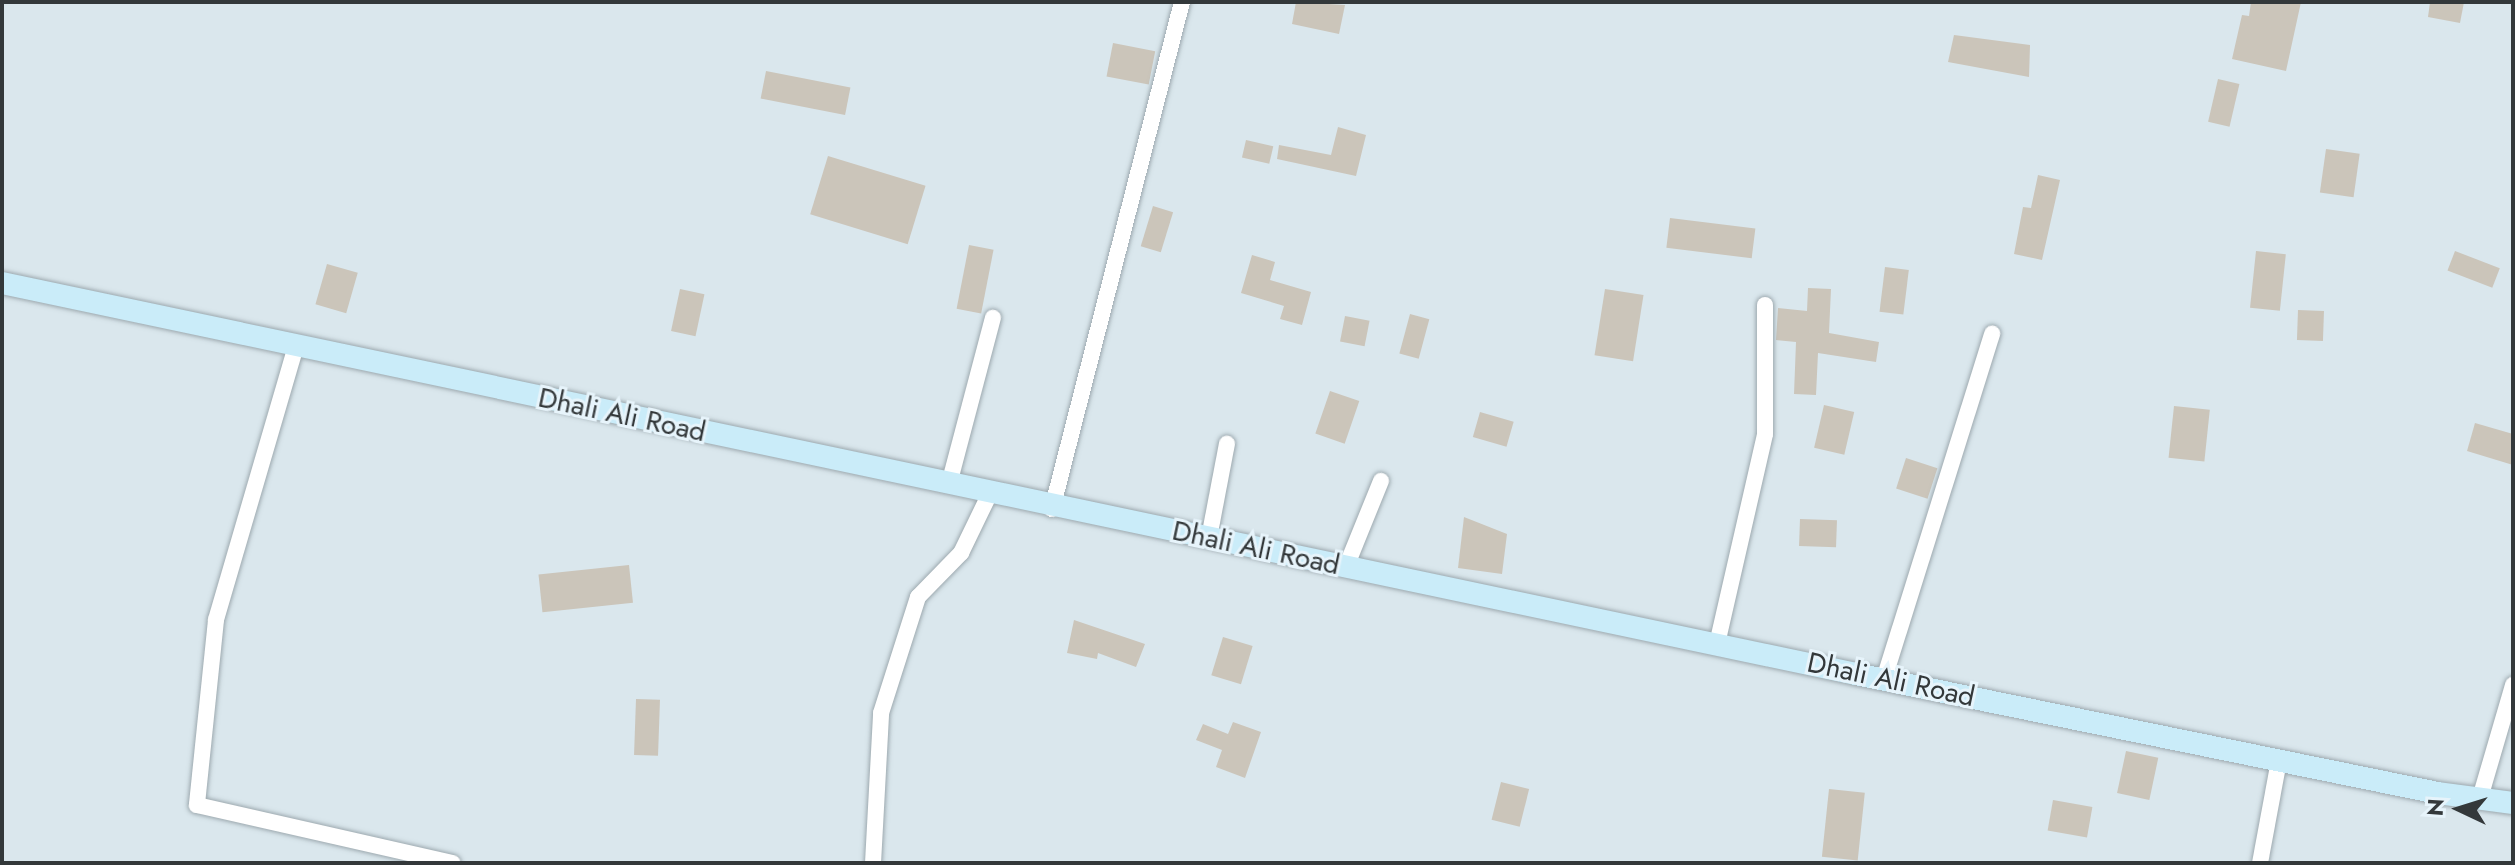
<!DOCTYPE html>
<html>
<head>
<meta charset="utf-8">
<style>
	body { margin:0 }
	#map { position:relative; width:2515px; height:865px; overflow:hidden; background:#dae7ed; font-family:Jost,sans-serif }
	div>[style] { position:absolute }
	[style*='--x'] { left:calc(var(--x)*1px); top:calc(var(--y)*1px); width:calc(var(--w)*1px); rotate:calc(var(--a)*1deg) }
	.building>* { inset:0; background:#cbc5ba; transform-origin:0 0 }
	.roads { filter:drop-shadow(0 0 2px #9da9af) drop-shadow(0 0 2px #9da9af) }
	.street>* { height:16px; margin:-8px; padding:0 8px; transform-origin:8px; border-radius:8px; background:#fff }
	.secondary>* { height:22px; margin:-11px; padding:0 11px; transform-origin:11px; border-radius:11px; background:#caecf9 }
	span { translate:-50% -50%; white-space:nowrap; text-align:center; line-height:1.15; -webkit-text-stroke:6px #e7f4fb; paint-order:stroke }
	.street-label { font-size:28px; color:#33383a }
	.frame { position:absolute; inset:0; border:4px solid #33383a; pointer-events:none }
	.north { position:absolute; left:2419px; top:769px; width:80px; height:80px; -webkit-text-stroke:6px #e7f4fb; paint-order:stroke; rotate:274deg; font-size:22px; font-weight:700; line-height:32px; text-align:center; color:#33383a }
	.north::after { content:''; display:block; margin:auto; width:28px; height:36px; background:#33383a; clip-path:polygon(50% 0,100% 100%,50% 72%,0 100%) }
</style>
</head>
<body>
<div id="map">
	<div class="building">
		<i style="clip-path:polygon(1296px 2px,1345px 5px,1339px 34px,1292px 24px)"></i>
		<i style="clip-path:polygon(2251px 2px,2301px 2px,2286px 71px,2232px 59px,2242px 15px,2249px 16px)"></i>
		<i style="clip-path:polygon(2430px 2px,2464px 2px,2460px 23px,2428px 17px)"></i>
		<i style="clip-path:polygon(1954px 35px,2030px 45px,2029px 77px,1948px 62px)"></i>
		<i style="left:1113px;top:43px;width:43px;height:34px;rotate:11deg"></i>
		<i style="left:766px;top:71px;width:86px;height:28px;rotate:11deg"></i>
		<i style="left:2218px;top:79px;width:22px;height:44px;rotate:13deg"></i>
		<i style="clip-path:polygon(1338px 127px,1366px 135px,1356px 176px,1277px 159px,1279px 145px,1331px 155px)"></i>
		<i style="left:1246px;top:140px;width:28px;height:18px;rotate:13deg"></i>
		<i style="left:2326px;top:149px;width:34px;height:44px;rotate:8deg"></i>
		<i style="left:828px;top:156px;width:102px;height:61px;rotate:17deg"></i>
		<i style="clip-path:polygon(2038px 175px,2060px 180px,2042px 260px,2014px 254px,2023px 207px,2031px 208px)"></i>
		<i style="left:1153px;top:206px;width:21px;height:42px;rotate:17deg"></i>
		<i style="left:1670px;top:218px;width:86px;height:30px;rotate:7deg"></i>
		<i style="left:969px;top:245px;width:25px;height:65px;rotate:11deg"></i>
		<i style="left:2256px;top:251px;width:30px;height:57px;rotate:6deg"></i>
		<i style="left:2455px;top:251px;width:48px;height:21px;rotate:21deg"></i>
		<i style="clip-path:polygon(1252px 255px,1275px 262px,1270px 280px,1311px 292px,1302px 325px,1280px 319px,1284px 306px,1241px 293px)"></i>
		<i style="left:327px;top:264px;width:32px;height:42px;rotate:16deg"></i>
		<i style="left:1885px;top:267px;width:24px;height:45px;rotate:7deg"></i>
		<i style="clip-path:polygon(1808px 288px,1831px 289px,1829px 333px,1879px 342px,1876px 362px,1818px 353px,1816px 395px,1794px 394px,1796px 342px,1776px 340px,1778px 308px,1807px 311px)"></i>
		<i style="left:680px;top:289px;width:25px;height:43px;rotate:12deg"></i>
		<i style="left:1605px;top:289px;width:39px;height:67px;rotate:9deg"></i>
		<i style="left:2298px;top:310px;width:26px;height:30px;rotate:2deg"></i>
		<i style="left:1410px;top:314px;width:20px;height:41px;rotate:15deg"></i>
		<i style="left:1345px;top:316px;width:25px;height:26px;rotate:11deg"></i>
		<i style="left:1330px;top:391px;width:31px;height:45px;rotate:19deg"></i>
		<i style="left:1824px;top:405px;width:31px;height:44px;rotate:13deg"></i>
		<i style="left:2174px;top:406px;width:36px;height:52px;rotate:6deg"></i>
		<i style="left:1480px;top:412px;width:35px;height:26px;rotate:16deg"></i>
		<i style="clip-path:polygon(2475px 423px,2513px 434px,2513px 465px,2467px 451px)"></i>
		<i style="left:1906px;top:458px;width:33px;height:32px;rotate:18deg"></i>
		<i style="clip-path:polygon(1464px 517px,1507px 534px,1502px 574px,1458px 568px)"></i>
		<i style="left:1800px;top:519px;width:37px;height:27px;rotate:2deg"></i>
		<i style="left:629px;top:565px;width:38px;height:91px;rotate:84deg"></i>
		<i style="clip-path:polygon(1074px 620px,1145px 644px,1136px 667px,1098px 653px,1097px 659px,1067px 653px)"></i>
		<i style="left:1223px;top:637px;width:31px;height:40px;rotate:17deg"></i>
		<i style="left:636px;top:699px;width:24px;height:56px;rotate:2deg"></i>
		<i style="clip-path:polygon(1233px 722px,1261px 732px,1245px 778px,1216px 767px,1222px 750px,1196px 740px,1203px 724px,1228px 734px)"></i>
		<i style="left:2126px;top:751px;width:33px;height:43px;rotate:12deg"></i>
		<i style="left:1501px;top:782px;width:29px;height:39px;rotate:14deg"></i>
		<i style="left:1829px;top:789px;width:36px;height:68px;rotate:6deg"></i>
		<i style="left:2053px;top:800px;width:40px;height:31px;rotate:10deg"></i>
	</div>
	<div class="roads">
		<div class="street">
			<i style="--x:296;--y:346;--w:285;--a:106.3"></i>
			<i style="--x:216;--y:620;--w:186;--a:95.9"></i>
			<i style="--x:197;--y:805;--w:262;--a:12.8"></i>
			<i style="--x:949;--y:484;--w:172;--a:-75.2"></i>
			<i style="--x:1052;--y:509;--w:523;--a:-75.62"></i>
			<i style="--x:1209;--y:538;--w:96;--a:-79.2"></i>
			<i style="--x:1346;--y:567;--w:93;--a:-67.9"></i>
			<i style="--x:1717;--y:644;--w:215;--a:-77.1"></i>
			<i style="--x:1765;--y:434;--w:129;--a:-90"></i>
			<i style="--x:1884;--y:679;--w:362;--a:-72.6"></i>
			<i style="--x:2480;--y:798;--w:118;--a:-73.7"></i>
			<i style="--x:873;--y:863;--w:150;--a:-86.9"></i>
			<i style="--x:881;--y:713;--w:122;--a:-72.3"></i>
			<i style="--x:918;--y:597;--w:62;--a:-45.7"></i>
			<i style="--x:961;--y:553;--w:67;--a:-64.2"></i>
			<i style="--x:2260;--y:863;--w:105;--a:-79.5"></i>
		</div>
		<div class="secondary">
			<i style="--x:2;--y:283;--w:1895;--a:11.91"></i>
			<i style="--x:1856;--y:674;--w:594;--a:11.56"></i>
			<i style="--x:2438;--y:793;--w:76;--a:7.6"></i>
		</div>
	</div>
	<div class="street-label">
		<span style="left:622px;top:415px;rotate:12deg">Dhali Ali Road</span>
		<span style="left:1256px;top:548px;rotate:12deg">Dhali Ali Road</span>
		<span style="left:1891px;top:680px;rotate:12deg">Dhali Ali Road</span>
	</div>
	<div class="frame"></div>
	<div class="north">N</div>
</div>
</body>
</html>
